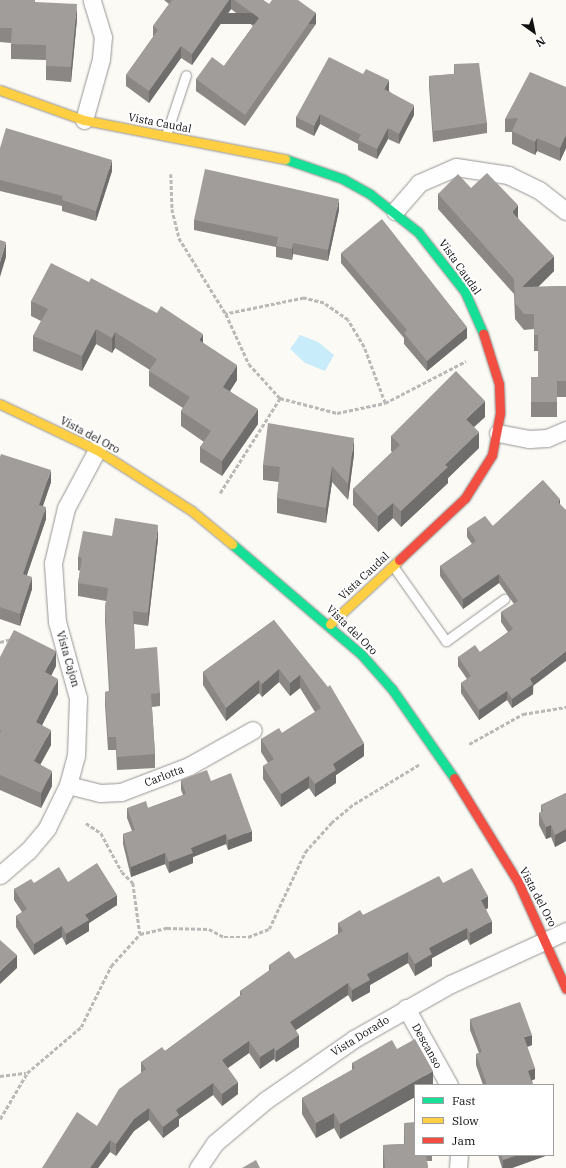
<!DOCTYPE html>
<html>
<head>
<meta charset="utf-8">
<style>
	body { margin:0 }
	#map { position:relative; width:566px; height:1168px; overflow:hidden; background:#fcfaf5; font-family:"IBM Plex Serif",serif }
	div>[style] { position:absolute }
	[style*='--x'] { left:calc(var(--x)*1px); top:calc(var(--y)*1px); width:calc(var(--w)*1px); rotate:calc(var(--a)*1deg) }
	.water>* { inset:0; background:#c8ecf9 }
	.path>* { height:2.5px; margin-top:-1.25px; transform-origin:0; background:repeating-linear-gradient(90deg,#b9b9b8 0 4px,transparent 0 6px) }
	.roads { filter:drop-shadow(0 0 1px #969593) drop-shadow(0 0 1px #969593) }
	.lane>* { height:9px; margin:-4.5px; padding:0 4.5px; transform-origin:4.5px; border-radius:4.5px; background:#fffefe }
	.street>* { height:17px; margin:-8.5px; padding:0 8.5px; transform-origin:8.5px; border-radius:8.5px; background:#fffefe }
	.fast>* { height:9px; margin:-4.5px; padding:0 4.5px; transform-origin:4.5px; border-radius:4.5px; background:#16e098 }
	.slow>* { height:9px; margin:-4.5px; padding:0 4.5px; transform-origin:4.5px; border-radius:4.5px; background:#ffcf43 }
	.jam>* { height:9px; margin:-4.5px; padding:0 4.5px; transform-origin:4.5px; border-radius:4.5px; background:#f24e42 }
	.wall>* { inset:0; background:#8a8784 }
	.shaded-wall>* { inset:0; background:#706e6c; transform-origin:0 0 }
	.building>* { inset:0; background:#a09d9a }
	span { translate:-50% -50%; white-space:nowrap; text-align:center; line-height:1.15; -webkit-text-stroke:4px #fff; paint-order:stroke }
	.street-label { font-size:11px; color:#101010 }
	.legend { position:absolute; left:414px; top:1084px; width:140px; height:72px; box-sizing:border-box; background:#fff; border:1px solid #9f9f9f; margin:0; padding:5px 7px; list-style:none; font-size:12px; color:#101010 }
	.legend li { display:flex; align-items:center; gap:8px; height:20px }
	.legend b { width:20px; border:1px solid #9f9f9f }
	.north { position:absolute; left:514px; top:12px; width:40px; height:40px; -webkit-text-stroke:3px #fff; paint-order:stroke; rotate:147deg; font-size:11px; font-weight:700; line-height:16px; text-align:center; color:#101010 }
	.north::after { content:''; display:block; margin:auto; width:14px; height:18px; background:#101010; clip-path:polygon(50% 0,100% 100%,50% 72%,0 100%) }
</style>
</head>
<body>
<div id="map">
	<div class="water">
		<i style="clip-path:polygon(300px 335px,318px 342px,334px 355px,325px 371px,305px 363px,290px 349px)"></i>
	</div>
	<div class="path">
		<i style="--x:171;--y:174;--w:35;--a:88"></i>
		<i style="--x:172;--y:209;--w:30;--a:76"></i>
		<i style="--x:179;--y:238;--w:89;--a:58.3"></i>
		<i style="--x:385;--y:403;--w:91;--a:-27.4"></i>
		<i style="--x:220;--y:493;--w:112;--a:-57.7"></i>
		<i style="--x:280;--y:398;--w:59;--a:14.7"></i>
		<i style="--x:337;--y:413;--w:49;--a:-11.8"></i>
		<i style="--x:385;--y:403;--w:60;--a:-110.6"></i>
		<i style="--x:364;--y:347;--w:31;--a:-121"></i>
		<i style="--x:348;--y:320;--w:29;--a:-145"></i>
		<i style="--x:324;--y:303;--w:21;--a:-166"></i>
		<i style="--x:304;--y:298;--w:80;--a:168.4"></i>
		<i style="--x:226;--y:314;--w:55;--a:65.3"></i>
		<i style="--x:249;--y:364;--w:46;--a:47.6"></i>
		<i style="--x:0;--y:642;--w:11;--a:-15"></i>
		<i style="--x:469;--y:744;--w:62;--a:-29.1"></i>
		<i style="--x:523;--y:714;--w:44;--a:-9.2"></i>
		<i style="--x:86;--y:823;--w:18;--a:34"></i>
		<i style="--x:101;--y:833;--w:44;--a:61.7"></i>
		<i style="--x:122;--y:872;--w:16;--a:45"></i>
		<i style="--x:133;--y:883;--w:51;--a:82.2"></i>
		<i style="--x:0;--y:1076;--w:26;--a:-7"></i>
		<i style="--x:0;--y:1119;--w:53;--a:-59.6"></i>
		<i style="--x:27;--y:1073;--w:71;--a:-40.4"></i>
		<i style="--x:81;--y:1027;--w:68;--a:-63.8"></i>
		<i style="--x:111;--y:966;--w:43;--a:-47.8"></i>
		<i style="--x:140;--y:934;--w:28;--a:-13"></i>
		<i style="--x:167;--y:928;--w:42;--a:1.4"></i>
		<i style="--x:209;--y:929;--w:17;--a:28"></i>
		<i style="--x:224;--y:937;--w:24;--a:0"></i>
		<i style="--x:248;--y:937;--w:22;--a:-21"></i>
		<i style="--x:269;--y:929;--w:85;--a:-64.9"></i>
		<i style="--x:305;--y:852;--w:39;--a:-48"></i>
		<i style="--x:331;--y:823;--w:30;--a:-40"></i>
		<i style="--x:354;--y:804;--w:77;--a:-31.2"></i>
	</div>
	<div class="roads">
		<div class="lane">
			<i style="--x:166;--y:135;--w:63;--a:-71.6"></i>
			<i style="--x:393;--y:566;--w:92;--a:54.8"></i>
			<i style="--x:446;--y:641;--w:72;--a:-35.9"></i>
		</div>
		<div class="street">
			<i style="--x:84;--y:120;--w:63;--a:-74.4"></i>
			<i style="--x:101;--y:59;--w:22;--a:-85"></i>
			<i style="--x:103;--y:37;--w:39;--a:-107"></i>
			<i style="--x:395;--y:211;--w:37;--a:-49"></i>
			<i style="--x:419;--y:183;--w:40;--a:-23.4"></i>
			<i style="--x:456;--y:167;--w:53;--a:8.7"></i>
			<i style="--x:508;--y:175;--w:34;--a:26"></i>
			<i style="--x:539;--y:190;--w:34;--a:38"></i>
			<i style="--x:498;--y:433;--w:32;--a:11"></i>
			<i style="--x:529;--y:439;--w:18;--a:-3"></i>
			<i style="--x:547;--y:438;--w:21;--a:-23"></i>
			<i style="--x:68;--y:785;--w:33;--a:14"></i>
			<i style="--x:100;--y:793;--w:21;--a:-3"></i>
			<i style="--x:121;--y:792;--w:73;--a:-20.9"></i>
			<i style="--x:189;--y:766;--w:73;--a:-29.4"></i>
			<i style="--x:0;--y:875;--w:37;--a:-41"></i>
			<i style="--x:28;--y:851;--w:30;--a:-50"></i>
			<i style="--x:47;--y:828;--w:48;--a:-64"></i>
			<i style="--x:68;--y:785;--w:30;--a:-75"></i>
			<i style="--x:76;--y:756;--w:58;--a:-88"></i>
			<i style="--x:78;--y:698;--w:79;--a:-105.4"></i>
			<i style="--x:57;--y:622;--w:59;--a:-93.9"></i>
			<i style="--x:53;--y:563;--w:57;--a:-76.7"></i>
			<i style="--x:66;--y:508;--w:66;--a:-61.9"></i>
			<i style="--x:406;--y:1008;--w:88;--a:60.8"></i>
			<i style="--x:198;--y:1168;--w:30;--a:-56"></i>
			<i style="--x:215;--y:1143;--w:67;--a:-40.1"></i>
			<i style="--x:266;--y:1100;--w:107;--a:-34.7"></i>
			<i style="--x:354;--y:1039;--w:112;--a:-29.6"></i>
			<i style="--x:451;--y:984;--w:127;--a:-24.7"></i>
			<i style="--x:458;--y:1168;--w:13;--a:-86"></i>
		</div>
		<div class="fast">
			<i style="--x:285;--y:159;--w:61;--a:19"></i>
			<i style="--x:343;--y:179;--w:31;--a:29"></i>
			<i style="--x:370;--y:194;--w:61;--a:38.4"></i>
			<i style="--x:418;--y:232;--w:76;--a:51.9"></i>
			<i style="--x:465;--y:292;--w:45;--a:66.3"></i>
			<i style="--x:232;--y:544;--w:170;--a:40.5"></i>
			<i style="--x:361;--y:654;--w:47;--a:48.5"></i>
			<i style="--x:392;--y:689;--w:108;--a:55.1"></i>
		</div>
		<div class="slow">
			<i style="--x:0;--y:90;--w:89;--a:19.7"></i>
			<i style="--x:84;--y:120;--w:205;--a:11"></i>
			<i style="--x:0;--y:404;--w:107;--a:25.4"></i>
			<i style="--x:97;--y:450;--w:113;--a:32.7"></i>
			<i style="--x:192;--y:511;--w:52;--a:39.5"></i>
			<i style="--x:330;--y:624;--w:94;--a:-42.8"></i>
		</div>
		<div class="jam">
			<i style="--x:399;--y:560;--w:91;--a:-43.2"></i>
			<i style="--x:465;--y:498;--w:51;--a:-57.9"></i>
			<i style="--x:492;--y:455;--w:43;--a:-79.2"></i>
			<i style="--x:500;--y:413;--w:29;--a:-92"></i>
			<i style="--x:499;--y:384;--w:53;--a:-107.4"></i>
			<i style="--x:454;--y:778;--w:122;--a:58.4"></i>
			<i style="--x:518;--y:882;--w:117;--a:65.8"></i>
		</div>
	</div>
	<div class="wall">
		<i style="clip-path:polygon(0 0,35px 2px,77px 19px,71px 82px,46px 80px,46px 60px,11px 59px,11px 43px,0 42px)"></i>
		<i style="clip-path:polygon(164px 0,263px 0,269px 4px,316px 24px,245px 126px,196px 91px,196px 79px,224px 66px,253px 26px,231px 9px,192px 65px,181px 58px,149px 103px,126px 86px,126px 75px,153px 37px,153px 26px,169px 4px)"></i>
		<i style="clip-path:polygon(454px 64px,487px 123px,487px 133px,433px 142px,429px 86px,429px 76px,454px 74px)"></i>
		<i style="clip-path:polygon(566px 87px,566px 148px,560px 161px,537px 151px,535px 155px,512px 144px,512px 132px,505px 132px,505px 119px)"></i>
		<i style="clip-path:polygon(389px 91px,414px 115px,399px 144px,388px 139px,377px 159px,358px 150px,358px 144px,320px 124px,314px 136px,296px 127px,296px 117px)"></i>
		<i style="clip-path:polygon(0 148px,112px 171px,96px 221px,62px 211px,62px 206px,0 191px)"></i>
		<i style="clip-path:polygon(471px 188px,518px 218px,554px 271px,538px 287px,566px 286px,566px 397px,557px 397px,557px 417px,531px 417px,531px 377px,538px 377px,538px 351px,534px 351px,534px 329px,524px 330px,515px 319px,514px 294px,438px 209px,438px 194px)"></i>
		<i style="clip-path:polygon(339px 210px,328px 261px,293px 254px,292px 260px,276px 257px,276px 247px,194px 230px,194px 220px)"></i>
		<i style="clip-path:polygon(341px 253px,467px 338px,427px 371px,404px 344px,404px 338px,341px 263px)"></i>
		<i style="clip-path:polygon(31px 301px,203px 343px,237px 380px,230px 391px,258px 424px,222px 476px,200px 462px,200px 447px,204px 442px,181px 426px,181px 411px,183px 408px,149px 386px,149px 371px,150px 370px,115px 348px,112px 353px,96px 344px,82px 371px,33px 351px,33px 336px,41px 321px,31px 316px)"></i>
		<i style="clip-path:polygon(485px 417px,474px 427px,479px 448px,448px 478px,448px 483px,401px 527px,393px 518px,378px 532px,353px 505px,353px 489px,392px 452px,391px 451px,391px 436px)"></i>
		<i style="clip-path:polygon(354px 454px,348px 500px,332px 482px,326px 523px,277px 513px,277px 498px,279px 482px,263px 480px,263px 465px)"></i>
		<i style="clip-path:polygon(0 457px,51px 482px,43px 506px,46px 519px,27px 575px,32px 589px,20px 626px,0 619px)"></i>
		<i style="clip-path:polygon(543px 480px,533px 694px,512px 708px,507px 700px,479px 720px,461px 693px,461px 683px,467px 679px,458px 666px,458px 657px,480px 652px,508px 632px,501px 622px,501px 612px,514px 604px,499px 583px,463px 609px,440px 576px,440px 566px,472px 544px,467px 537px,467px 528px,493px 526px)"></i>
		<i style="clip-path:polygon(112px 536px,158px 539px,148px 626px,134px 624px,135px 649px,160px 693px,160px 706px,152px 707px,155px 754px,155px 768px,117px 770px,116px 750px,108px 750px,105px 705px,105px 692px,109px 691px,105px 621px,105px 608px,106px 601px,78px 596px,78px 583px,80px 571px,78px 570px,78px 557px)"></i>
		<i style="clip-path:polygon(274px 620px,364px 756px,336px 775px,336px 783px,315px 797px,309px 788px,281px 807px,263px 779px,263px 766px,268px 763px,261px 752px,261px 739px,282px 733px,315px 712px,300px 688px,290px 696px,279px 682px,262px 697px,259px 693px,226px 721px,203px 685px,203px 672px)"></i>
		<i style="clip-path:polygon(0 657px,56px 666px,51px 676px,58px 694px,42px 725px,51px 745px,40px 765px,52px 786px,41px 808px,0 790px)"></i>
		<i style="clip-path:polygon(181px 780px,211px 781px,252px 841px,228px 850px,226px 844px,193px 857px,193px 863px,169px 873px,165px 864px,131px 877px,123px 844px,123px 834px,132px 831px,127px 818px,127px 808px,148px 808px,183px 795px,181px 790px)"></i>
		<i style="clip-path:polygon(566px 781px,566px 841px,555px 847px,551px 837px,546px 839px,539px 825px,539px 813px,541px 812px,541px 805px,566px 793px)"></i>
		<i style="clip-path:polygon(68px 882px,117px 905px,89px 923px,89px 931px,66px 945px,62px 937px,34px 955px,16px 927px,16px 916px,22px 912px,14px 900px,14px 889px,34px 883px)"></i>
		<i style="clip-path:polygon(443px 883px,488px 908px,486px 909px,492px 933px,470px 945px,467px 939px,432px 958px,432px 966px,415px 976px,408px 963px,370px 985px,370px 992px,352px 1002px,348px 995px,296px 1030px,299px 1047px,276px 1062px,274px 1059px,260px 1069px,249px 1053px,228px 1068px,238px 1094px,222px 1106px,213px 1095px,179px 1119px,179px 1126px,163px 1138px,149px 1120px,134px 1131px,116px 1156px,110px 1152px,98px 1168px,42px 1168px,97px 1126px,141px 1073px,141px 1062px,165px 1051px,240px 996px,240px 991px,269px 971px,269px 965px,295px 959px,338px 934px,338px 923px,363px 915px)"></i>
		<i style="clip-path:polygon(470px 1019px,532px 1045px,527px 1047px,535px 1079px,532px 1080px,533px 1085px,483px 1085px,476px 1065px,476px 1054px,479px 1053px,470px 1030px)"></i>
		<i style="clip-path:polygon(397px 1049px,433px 1085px,415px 1085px,415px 1097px,340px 1139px,334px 1128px,316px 1138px,302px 1114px,302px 1098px,352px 1070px,352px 1063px)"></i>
		<i style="clip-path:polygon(404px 1123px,415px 1155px,432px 1155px,432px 1161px,427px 1161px,428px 1168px,383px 1168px,383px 1145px,404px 1144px)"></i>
		<i style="clip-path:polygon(498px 1155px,548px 1155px,512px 1168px,502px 1168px)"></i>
	</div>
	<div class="shaded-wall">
		<i style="clip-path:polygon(229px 0,231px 0,231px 9px,192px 65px,192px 54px)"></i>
		<i style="clip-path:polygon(77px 4px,77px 19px,71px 82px,71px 67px)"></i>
		<i style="left:316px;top:13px;width:11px;height:124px;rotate:90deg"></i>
		<i style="clip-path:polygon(181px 46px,181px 58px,149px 103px,149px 91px)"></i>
		<i style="clip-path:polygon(389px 80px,389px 91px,384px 100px,384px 89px)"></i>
		<i style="clip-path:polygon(414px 105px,414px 115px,399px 144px,399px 134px)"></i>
		<i style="clip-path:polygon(320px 114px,320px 124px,314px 136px,314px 126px)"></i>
		<i style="clip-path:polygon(388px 128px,388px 139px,377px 159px,377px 149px)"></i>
		<i style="clip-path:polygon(566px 135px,566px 148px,560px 161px,560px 148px)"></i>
		<i style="clip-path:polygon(537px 138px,537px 151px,535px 155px,535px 142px)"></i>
		<i style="clip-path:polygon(112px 160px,112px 171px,96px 221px,96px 211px)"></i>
		<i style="clip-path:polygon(339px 199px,339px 210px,328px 261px,328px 250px)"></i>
		<i style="clip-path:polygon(518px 205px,518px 221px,512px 212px)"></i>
		<i style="clip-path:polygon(6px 242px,6px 257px,0 277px,0 262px)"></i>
		<i style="clip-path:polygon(293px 243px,293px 254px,292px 260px,292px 249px)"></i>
		<i style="clip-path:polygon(554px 256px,554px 271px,522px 303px,522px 287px)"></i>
		<i style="clip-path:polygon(467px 327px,467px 338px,427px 371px,427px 361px)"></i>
		<i style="clip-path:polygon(96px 329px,96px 344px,82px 371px,82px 356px)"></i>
		<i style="clip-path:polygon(115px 332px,115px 348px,112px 353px,112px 338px)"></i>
		<i style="clip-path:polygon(203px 334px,203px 349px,199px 340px)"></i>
		<i style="clip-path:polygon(237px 365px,237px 380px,223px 402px,223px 387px)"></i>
		<i style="clip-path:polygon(485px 401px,485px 417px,466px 434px,466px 419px)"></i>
		<i style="clip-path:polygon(258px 409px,258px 424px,222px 476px,222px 461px)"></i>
		<i style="clip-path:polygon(479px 432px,479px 448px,448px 478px,448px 483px,401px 527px,401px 511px,445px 465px)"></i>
		<i style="clip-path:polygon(354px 438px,354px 454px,348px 500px,348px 484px)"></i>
		<i style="clip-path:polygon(332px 466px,332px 482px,326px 523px,326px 508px)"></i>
		<i style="clip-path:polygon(51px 470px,51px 482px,39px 517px,39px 505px)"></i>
		<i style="clip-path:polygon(560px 499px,560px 509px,558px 502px)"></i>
		<i style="clip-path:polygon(393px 503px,393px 518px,378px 532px,378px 516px)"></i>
		<i style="clip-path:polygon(46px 507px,46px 519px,23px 586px,23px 574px)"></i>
		<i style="clip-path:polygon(158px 525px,158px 539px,148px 626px,148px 613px)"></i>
		<i style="clip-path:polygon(499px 574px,499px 583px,463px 609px,463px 599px)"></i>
		<i style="clip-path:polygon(32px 577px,32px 589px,20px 626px,20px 614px)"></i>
		<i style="clip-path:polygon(56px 651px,56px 666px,45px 687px,45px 672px)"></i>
		<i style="clip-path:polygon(566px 651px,566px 661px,533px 686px,533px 694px,512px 708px,512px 699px,530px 679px)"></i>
		<i style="clip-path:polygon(279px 669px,279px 682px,262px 697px,262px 684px)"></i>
		<i style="clip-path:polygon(300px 675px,300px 688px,290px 696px,290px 683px)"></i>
		<i style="clip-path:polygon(58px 679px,58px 694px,36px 737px,36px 722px)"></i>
		<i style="clip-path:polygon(259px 680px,259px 693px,226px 721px,226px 708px)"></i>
		<i style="clip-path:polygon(507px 691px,507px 700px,479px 720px,479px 710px)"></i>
		<i style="clip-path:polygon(51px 730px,51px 745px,34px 776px,34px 761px)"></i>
		<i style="clip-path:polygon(364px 743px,364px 756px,336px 775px,336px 783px,315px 797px,315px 784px,333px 764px)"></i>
		<i style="clip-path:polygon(52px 771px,52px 786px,41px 808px,41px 793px)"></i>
		<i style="clip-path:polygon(309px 776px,309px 788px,281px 807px,281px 794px)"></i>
		<i style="clip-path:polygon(551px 825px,551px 837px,546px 839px,546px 827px)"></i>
		<i style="clip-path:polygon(566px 829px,566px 841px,555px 847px,555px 835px)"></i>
		<i style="clip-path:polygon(252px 831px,252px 841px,228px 850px,228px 840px)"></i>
		<i style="clip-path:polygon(226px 834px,226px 844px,193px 857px,193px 863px,169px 873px,169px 862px,191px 848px)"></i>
		<i style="clip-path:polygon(165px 853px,165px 864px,131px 877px,131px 867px)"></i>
		<i style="clip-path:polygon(117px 895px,117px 905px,89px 923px,89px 931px,66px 945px,66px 934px,85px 915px)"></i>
		<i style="clip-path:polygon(488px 896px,488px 908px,481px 912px,481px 900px)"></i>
		<i style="clip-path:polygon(492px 921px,492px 933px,470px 945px,470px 933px)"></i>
		<i style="clip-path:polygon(62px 926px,62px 937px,34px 955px,34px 944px)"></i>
		<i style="clip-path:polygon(467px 928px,467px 939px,432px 958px,432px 966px,415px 976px,415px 964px,429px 948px)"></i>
		<i style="clip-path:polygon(408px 952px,408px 963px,370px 985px,370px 992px,352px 1002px,352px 990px,367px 974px)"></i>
		<i style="clip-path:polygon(17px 955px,17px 968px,0 984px,0 971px)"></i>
		<i style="clip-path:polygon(348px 983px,348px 995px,290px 1034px,290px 1022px)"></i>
		<i style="clip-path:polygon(299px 1035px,299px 1047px,276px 1062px,276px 1051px)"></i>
		<i style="clip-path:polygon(532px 1035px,532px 1045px,524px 1048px,524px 1037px)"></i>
		<i style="clip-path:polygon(249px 1041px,249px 1053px,222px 1072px,222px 1060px)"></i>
		<i style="clip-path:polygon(274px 1048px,274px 1059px,260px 1069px,260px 1057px)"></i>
		<i style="clip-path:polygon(535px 1068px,535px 1079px,528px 1082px,528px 1071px)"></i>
		<i style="clip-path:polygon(433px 1071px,433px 1085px,415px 1085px,415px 1097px,340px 1139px,340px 1124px)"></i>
		<i style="clip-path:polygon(238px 1082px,238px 1094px,222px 1106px,222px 1094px)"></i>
		<i style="clip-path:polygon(213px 1083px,213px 1095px,179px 1119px,179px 1126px,163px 1138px,163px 1127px,176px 1110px)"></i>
		<i style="clip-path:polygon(149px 1108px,149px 1120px,134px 1131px,116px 1156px,116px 1144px,134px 1119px)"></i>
		<i style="clip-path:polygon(334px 1113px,334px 1128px,316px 1138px,316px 1123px)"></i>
		<i style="clip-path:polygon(110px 1140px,110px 1152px,98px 1168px,90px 1168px)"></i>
		<i style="clip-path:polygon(518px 1155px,548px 1155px,512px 1168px,503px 1168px,503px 1160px)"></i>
	</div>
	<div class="building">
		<i style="clip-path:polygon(0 0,35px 0,35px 2px,77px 4px,71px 67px,46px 66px,46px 45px,11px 44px,12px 28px,0 28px)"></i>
		<i style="clip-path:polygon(172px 0,229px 0,192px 54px,181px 46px,149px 91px,126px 75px,158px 30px,153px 26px)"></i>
		<i style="clip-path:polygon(234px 0,263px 0,269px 4px,272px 0,298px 0,316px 13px,245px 115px,196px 79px,212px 57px,224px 66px,259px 18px)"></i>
		<i style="clip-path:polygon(329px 57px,363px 74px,366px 69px,389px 80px,384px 89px,414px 105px,399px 134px,388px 128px,377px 149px,358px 140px,361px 135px,320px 114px,314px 126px,296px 117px)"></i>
		<i style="clip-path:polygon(479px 63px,487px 123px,433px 131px,429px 76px,455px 74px,454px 64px)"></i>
		<i style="clip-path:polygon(530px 72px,566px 87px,566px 135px,560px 148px,537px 138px,535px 142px,512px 131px,518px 118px,505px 119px)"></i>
		<i style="clip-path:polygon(6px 128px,112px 160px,96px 211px,62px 200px,63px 196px,0 180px,0 148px)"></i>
		<i style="clip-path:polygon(205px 169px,339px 199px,328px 250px,293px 243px,292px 249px,276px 246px,278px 237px,194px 220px)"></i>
		<i style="clip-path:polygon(487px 173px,518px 205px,512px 212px,554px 256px,522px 287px,566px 286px,566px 381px,557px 381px,557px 402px,531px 402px,531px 377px,538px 377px,538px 335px,534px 335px,534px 314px,524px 314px,515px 303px,514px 279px,438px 194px,458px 174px,471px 188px)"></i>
		<i style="clip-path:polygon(382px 219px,467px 327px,427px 361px,404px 333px,407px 330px,341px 253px)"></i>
		<i style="clip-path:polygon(0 240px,6px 242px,0 262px)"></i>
		<i style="clip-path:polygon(51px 263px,89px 282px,91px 278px,157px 313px,161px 306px,203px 334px,199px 340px,237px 365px,223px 387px,258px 409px,222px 461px,200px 447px,211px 431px,181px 411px,190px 397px,149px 371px,157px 359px,115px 332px,112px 338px,96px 329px,82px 356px,33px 336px,48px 309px,31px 301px)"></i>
		<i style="clip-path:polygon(456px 371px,485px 401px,466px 419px,479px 432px,445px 465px,448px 467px,401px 511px,393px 503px,378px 516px,353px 489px,400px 445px,391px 436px)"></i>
		<i style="clip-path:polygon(268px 423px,354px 438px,348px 484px,332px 466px,326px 508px,277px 498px,280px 467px,263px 465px)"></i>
		<i style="clip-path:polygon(1px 454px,51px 470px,39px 505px,46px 507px,23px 574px,32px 577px,20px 614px,0 607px,0 457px)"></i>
		<i style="clip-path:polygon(543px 480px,560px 499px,558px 502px,566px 510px,566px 651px,530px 679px,533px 684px,512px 699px,507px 691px,479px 710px,461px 683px,471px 676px,458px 657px,475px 645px,480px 652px,513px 629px,501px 612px,518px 601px,499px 574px,463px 599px,440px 566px,476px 541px,467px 528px,485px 516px,493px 526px)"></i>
		<i style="clip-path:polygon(115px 518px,158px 525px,148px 613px,133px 611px,135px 649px,157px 647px,160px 693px,151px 694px,155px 754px,117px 757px,116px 737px,108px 737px,105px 692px,110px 691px,105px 608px,108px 588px,78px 583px,82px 558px,78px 557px,83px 531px,112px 536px)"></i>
		<i style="clip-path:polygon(274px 620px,328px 687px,330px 685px,364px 743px,333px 764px,336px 770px,315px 784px,309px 776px,281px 794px,263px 766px,274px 759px,261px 739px,279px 728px,282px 733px,321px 708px,300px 675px,290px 683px,279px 669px,262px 684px,259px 680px,226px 708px,203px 672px)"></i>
		<i style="clip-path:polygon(14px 630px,56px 651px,45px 672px,58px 679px,36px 722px,51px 730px,34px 761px,52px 771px,41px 793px,0 775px,0 733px,1px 730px,0 730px,0 657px)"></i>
		<i style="clip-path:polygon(207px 770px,211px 781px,231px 773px,252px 831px,228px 840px,226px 834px,191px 848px,193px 853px,169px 862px,165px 853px,131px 867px,123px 834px,135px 830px,127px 808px,146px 801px,148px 808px,186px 794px,181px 780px)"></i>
		<i style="clip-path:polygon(566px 793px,566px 829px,555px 835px,551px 825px,546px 827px,539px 813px,543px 811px,541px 805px)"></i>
		<i style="clip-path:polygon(97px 863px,117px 895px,85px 915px,89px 920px,66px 934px,62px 926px,34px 944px,16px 916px,27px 909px,14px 889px,31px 879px,34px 883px,59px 867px,68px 882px)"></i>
		<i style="clip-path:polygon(472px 868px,488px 896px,481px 900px,492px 921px,470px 933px,467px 928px,429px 948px,432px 954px,415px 964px,408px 952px,367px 974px,370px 980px,352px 990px,348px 983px,290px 1022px,299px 1035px,276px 1051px,274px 1048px,260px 1057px,249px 1041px,222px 1060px,238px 1082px,222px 1094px,213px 1083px,176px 1110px,179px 1115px,163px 1127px,149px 1108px,134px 1119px,116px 1144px,110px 1140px,90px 1168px,42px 1168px,77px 1112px,97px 1126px,119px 1089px,146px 1069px,141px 1062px,162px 1047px,165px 1051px,242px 994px,240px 991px,271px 969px,269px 965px,289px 951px,295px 959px,343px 931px,338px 923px,360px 910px,363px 915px,439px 876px,443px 883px)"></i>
		<i style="clip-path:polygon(0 940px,17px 955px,0 971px)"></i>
		<i style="clip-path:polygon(520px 1002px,532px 1035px,524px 1037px,535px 1068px,528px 1071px,533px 1085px,487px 1085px,476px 1054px,482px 1052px,470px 1019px)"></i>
		<i style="clip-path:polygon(415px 1039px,433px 1071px,340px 1124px,334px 1113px,316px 1123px,302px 1098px,355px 1068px,352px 1063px,392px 1040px,397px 1049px)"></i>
		<i style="clip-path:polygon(415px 1122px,415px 1155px,426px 1155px,428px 1168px,385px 1168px,383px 1145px,405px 1144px,404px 1123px)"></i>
		<i style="clip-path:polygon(501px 1155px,518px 1155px,503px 1160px)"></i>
		<i style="clip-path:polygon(256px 1160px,260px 1168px,242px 1168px)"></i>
	</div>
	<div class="street-label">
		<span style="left:160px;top:123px;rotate:11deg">Vista Caudal</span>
		<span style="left:460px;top:267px;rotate:55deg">Vista Caudal</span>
		<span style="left:90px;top:435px;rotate:28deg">Vista del Oro</span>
		<span style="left:364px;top:576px;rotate:-43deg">Vista Caudal</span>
		<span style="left:352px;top:630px;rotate:44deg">Vista del Oro</span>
		<span style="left:68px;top:659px;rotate:74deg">Vista Cajon</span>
		<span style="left:164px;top:776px;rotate:-21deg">Carlotta</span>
		<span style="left:538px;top:897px;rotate:62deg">Vista del Oro</span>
		<span style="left:360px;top:1036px;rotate:-32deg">Vista Dorado</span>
		<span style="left:427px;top:1046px;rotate:61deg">Descanso</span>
	</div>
	<ul class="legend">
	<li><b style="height:5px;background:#16e098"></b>Fast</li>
	<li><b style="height:5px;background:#ffcf43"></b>Slow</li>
	<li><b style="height:5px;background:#f24e42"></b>Jam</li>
	</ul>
	<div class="north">N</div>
</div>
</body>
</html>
